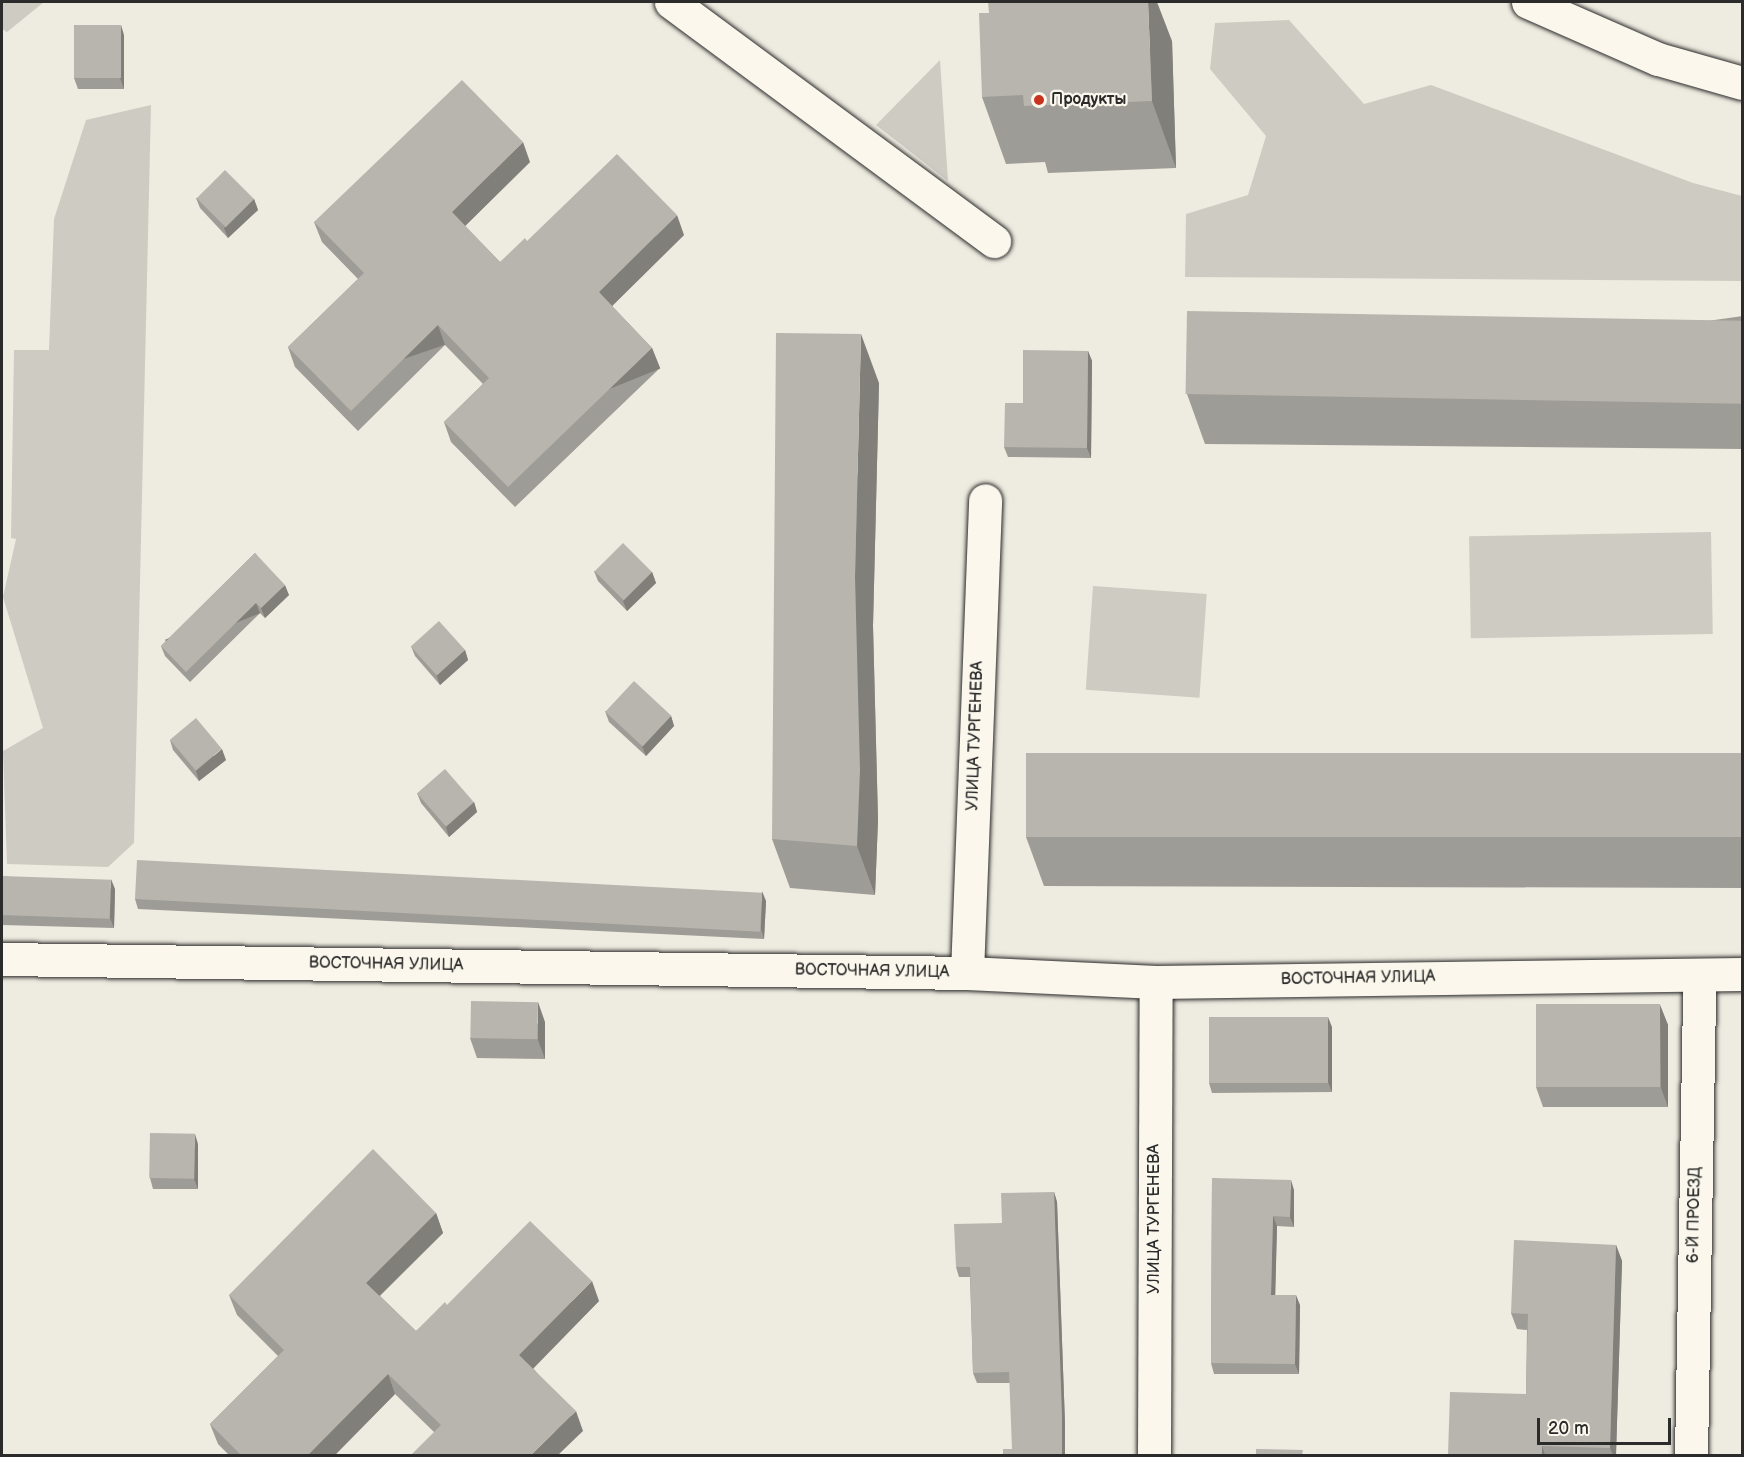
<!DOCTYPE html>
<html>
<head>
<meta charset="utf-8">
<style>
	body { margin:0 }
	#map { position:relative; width:1744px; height:1457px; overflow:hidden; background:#eeebe0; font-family:"Balsamiq Sans",sans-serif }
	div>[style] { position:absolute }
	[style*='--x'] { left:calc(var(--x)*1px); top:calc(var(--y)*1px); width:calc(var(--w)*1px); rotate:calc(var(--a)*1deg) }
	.green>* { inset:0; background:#cecbc2; transform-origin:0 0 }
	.roads { filter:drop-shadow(0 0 2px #2b2b2b) drop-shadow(0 0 2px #2b2b2b) }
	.minor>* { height:33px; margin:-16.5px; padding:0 16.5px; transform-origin:16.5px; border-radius:16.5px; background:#fbf7ec }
	.secondary>* { height:33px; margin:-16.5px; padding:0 16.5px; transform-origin:16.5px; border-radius:16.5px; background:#fbf7ec }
	.wall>* { inset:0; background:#9e9c96 }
	.shaded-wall>* { inset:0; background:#817f7a; transform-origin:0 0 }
	.building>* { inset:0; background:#b8b5ae; transform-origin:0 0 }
	.dots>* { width:16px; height:16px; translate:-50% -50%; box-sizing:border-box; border:3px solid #fbf7ec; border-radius:50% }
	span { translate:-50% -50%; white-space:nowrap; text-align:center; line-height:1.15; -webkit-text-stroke:4.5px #fbf7ec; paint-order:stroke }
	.poi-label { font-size:16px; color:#2b2b2b; font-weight:700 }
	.left { translate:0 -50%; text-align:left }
	.street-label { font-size:16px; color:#2b2b2b }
	.frame { position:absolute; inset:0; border:3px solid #2b2b2b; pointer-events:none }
	.scale { position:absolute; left:1537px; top:1418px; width:134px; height:27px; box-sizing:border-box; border:3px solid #2b2b2b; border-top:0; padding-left:8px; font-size:18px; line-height:21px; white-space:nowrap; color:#2b2b2b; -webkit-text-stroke:4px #fbf7ec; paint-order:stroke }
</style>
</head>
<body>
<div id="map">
	<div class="green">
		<i style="clip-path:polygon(2px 2px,44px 2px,7px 32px,2px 29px)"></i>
		<i style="clip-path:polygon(1289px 20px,1364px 104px,1431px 85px,1693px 183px,1742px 196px,1742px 281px,1185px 277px,1186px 214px,1248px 195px,1266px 136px,1210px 69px,1215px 23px)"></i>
		<i style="clip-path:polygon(940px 60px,948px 181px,876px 125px)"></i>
		<i style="clip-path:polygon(151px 105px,134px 843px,108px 867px,7px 864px,3px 751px,43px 728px,3px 597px,16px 539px,11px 538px,14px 350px,49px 350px,54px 219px,86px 120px)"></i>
		<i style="left:1711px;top:532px;width:102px;height:242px;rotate:89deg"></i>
		<i style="left:1093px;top:586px;width:114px;height:104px;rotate:4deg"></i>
	</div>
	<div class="roads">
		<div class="minor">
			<i style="--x:671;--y:2;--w:402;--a:36.5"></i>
			<i style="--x:2;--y:959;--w:965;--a:0.83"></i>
			<i style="--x:967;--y:973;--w:189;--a:2.7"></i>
			<i style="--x:1156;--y:982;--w:586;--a:-0.78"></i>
			<i style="--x:967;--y:973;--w:473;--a:-87.8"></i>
			<i style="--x:1154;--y:1456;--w:474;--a:-89.8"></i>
			<i style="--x:1691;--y:1456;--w:481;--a:-89"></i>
		</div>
		<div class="secondary">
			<i style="--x:1528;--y:2;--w:142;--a:23.7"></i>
			<i style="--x:1658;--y:59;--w:87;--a:15.9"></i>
		</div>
	</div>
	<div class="wall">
		<i style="clip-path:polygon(124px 35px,124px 89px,78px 89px,74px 78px)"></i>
		<i style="clip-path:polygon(1172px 41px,1176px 168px,1048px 173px,1045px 162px,1006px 164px,982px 97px)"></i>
		<i style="clip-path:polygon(530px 162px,465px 226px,500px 262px,527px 241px,684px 235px,612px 306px,652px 348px,660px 368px,515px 507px,451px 442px,444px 422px,483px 384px,445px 345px,358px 431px,295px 367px,288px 347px,358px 279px,322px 242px,314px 222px)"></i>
		<i style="clip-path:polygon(196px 198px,254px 199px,258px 210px,228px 238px,200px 208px)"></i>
		<i style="clip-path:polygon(1743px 316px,1743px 449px,1205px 444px,1187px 394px)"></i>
		<i style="clip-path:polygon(1088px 351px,1092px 361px,1091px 458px,1008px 457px,1004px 447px,1023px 403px)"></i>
		<i style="clip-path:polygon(879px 383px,873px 626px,878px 820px,875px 895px,790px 888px,772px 839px)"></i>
		<i style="clip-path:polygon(255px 553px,289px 595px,265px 618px,260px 613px,190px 682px,165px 656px,161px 646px)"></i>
		<i style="clip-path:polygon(594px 571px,652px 572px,656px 583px,627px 611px,598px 581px)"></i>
		<i style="clip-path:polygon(411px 646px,465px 650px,468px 660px,440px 685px,415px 656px)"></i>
		<i style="clip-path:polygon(605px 711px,671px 716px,674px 726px,646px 756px,609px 722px)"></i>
		<i style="clip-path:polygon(170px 740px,226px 760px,199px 781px,173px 750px)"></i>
		<i style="clip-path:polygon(1743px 755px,1743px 888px,1044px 886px,1026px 837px)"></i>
		<i style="clip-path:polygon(417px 793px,474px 802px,477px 812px,449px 837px,421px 803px)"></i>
		<i style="clip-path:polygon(2px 876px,115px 889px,114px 928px,2px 925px)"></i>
		<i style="clip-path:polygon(135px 899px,766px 901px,764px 939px,138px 909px)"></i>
		<i style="clip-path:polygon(1660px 1005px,1668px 1025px,1668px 1107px,1543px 1107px,1536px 1087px)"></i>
		<i style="clip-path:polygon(545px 1022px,545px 1059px,477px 1058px,470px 1038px)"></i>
		<i style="clip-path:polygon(1332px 1027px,1332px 1092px,1212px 1093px,1209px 1083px)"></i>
		<i style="clip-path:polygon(198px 1144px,198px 1189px,153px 1189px,150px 1178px)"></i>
		<i style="clip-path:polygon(1212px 1178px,1294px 1190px,1294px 1227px,1277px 1226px,1275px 1295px,1300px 1305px,1299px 1374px,1214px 1374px,1211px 1363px)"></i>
		<i style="clip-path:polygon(1054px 1192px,1057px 1202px,1065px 1424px,1010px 1383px,977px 1383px,973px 1373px,970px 1277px,959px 1277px,956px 1267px,1002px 1223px)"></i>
		<i style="clip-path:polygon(436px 1213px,443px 1233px,380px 1296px,416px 1331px,447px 1305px,599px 1301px,533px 1368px,583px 1431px,434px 1432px,395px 1394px,335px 1455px,229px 1455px,218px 1444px,210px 1424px,278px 1356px,237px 1315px,229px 1295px)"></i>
		<i style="clip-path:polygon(1616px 1245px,1622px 1261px,1616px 1455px,1448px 1455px,1526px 1394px,1527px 1330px,1517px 1329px,1511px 1313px)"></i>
	</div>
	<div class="shaded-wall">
		<i style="clip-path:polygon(1148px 2px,1157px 2px,1172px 41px,1176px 168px,1152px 101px)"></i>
		<i style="clip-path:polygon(121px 25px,124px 35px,124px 89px,120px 78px)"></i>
		<i style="clip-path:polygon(523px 142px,530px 162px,459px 232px,452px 212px)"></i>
		<i style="clip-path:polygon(254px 199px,258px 210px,228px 238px,224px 228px)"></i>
		<i style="clip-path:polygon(677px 215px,684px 235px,606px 312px,599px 292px)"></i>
		<i style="left:438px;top:325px;width:21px;height:122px;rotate:71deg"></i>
		<i style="clip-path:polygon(861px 334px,879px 383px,873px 626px,878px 820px,875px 895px,857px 846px,855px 577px)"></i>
		<i style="left:652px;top:348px;width:22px;height:200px;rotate:68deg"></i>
		<i style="clip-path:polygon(1088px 351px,1092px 361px,1091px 458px,1087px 448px)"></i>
		<i style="clip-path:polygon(652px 572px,656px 583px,627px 611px,623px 601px)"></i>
		<i style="clip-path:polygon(285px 585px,289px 595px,265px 618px,261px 608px)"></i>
		<i style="left:256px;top:603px;width:11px;height:98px;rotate:68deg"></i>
		<i style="clip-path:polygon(465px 650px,468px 660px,440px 685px,436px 674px)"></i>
		<i style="clip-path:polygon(671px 716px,674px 726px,646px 756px,642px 746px)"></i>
		<i style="clip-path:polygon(222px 749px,226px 760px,199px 781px,196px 771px)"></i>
		<i style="clip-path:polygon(474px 802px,477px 812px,449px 837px,446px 827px)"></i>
		<i style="clip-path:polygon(111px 879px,115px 889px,114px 928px,110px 918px)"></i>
		<i style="clip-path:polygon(762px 891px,766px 901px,764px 939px,761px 929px)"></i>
		<i style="clip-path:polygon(538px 1002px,545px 1022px,545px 1059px,538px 1040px)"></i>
		<i style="clip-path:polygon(1660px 1005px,1668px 1025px,1668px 1107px,1661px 1088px)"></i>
		<i style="clip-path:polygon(1328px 1017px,1332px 1027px,1332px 1092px,1328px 1082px)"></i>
		<i style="clip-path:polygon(195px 1134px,198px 1144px,198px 1189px,194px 1179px)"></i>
		<i style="clip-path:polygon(1291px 1180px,1294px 1190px,1294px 1227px,1290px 1217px)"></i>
		<i style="clip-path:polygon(1054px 1192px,1057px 1202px,1065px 1424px,1065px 1455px,1062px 1455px)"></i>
		<i style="clip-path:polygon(436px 1213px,443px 1233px,373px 1302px,366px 1283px)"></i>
		<i style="clip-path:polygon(1273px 1216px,1277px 1226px,1275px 1305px,1271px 1295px)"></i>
		<i style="clip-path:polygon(1616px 1245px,1622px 1261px,1616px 1455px,1613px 1455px,1610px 1448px)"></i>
		<i style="clip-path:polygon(592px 1281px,599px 1301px,527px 1375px,519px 1355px)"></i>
		<i style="clip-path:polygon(1296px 1295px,1300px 1305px,1299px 1374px,1295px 1364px)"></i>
		<i style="clip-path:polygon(388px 1374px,395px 1394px,335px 1455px,308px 1455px)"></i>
		<i style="clip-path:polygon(576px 1411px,583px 1431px,558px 1455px,531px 1455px)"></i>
		<i style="clip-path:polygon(1542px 1446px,1545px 1455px,1542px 1455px)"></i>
	</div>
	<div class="building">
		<i style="clip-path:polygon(988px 2px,1148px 2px,1152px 101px,1024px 106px,1023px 95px,982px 97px,979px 13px,989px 13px)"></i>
		<i style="left:74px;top:25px;width:47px;height:53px"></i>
		<i style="clip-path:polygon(462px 80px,523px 142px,452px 212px,500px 262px,525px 238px,527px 241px,617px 154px,677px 215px,599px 292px,652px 348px,508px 487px,444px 422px,489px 378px,438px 325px,351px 411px,288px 347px,364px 273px,314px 222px)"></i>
		<i style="left:225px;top:170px;width:41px;height:40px;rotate:45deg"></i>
		<i style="left:1187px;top:311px;width:556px;height:83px;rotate:1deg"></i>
		<i style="clip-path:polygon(776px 333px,861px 334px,855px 577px,860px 770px,857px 846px,772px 839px)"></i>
		<i style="clip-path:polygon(1023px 350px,1088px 351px,1087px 448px,1004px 447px,1005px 403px,1023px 403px)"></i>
		<i style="left:623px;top:543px;width:41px;height:40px;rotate:45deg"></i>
		<i style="clip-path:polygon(255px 553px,285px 585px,261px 608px,256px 603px,186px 672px,161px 646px)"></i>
		<i style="left:439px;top:621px;width:39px;height:38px;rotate:48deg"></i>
		<i style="left:634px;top:681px;width:51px;height:42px;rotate:43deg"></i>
		<i style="left:196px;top:718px;width:40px;height:34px;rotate:50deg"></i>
		<i style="left:1026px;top:753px;width:717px;height:84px"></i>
		<i style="left:445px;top:769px;width:44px;height:37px;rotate:49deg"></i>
		<i style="left:137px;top:860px;width:626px;height:39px;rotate:3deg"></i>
		<i style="left:2px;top:876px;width:109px;height:39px;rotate:2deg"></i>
		<i style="left:471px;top:1001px;width:67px;height:37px;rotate:1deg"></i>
		<i style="left:1536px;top:1004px;width:124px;height:83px"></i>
		<i style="left:1209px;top:1017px;width:119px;height:66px"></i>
		<i style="clip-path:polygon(1743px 1035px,1743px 1080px,1741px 1080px)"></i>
		<i style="left:150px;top:1133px;width:45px;height:45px;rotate:1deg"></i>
		<i style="clip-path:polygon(373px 1149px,436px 1213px,366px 1283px,416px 1331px,445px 1302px,447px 1305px,530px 1221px,592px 1281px,519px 1355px,576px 1411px,531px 1455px,411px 1455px,441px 1425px,388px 1374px,308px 1455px,241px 1455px,210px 1424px,284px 1350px,229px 1295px)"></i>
		<i style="clip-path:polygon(1212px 1178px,1291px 1180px,1290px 1217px,1273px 1216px,1271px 1295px,1296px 1295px,1295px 1364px,1211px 1363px)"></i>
		<i style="clip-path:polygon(1054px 1192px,1062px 1414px,1062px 1455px,1003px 1455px,1003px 1449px,1012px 1449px,1009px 1372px,973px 1373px,970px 1267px,956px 1267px,954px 1224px,1002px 1223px,1001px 1193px)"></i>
		<i style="clip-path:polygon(1514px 1240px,1616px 1245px,1610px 1448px,1542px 1446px,1542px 1455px,1448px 1455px,1450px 1392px,1526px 1394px,1528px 1314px,1511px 1313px)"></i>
		<i style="clip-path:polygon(1743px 1330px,1743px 1446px,1741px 1446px)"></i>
		<i style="clip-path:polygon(1256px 1449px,1303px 1450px,1302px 1455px,1256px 1455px)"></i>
	</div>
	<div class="dots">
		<i style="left:1039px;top:100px;background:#c8321e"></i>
	</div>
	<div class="poi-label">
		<span class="left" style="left:1051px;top:100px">Продукты</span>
	</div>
	<div class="street-label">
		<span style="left:976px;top:736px;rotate:-88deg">УЛИЦА ТУРГЕНЕВА</span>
		<span style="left:386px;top:965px;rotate:1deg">ВОСТОЧНАЯ УЛИЦА</span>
		<span style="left:872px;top:972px;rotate:1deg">ВОСТОЧНАЯ УЛИЦА</span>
		<span style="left:1358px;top:979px;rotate:-1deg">ВОСТОЧНАЯ УЛИЦА</span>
		<span style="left:1695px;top:1215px;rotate:-89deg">6-Й ПРОЕЗД</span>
		<span style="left:1155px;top:1219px;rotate:-90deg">УЛИЦА ТУРГЕНЕВА</span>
	</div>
	<div class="frame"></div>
	<div class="scale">20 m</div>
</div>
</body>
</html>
